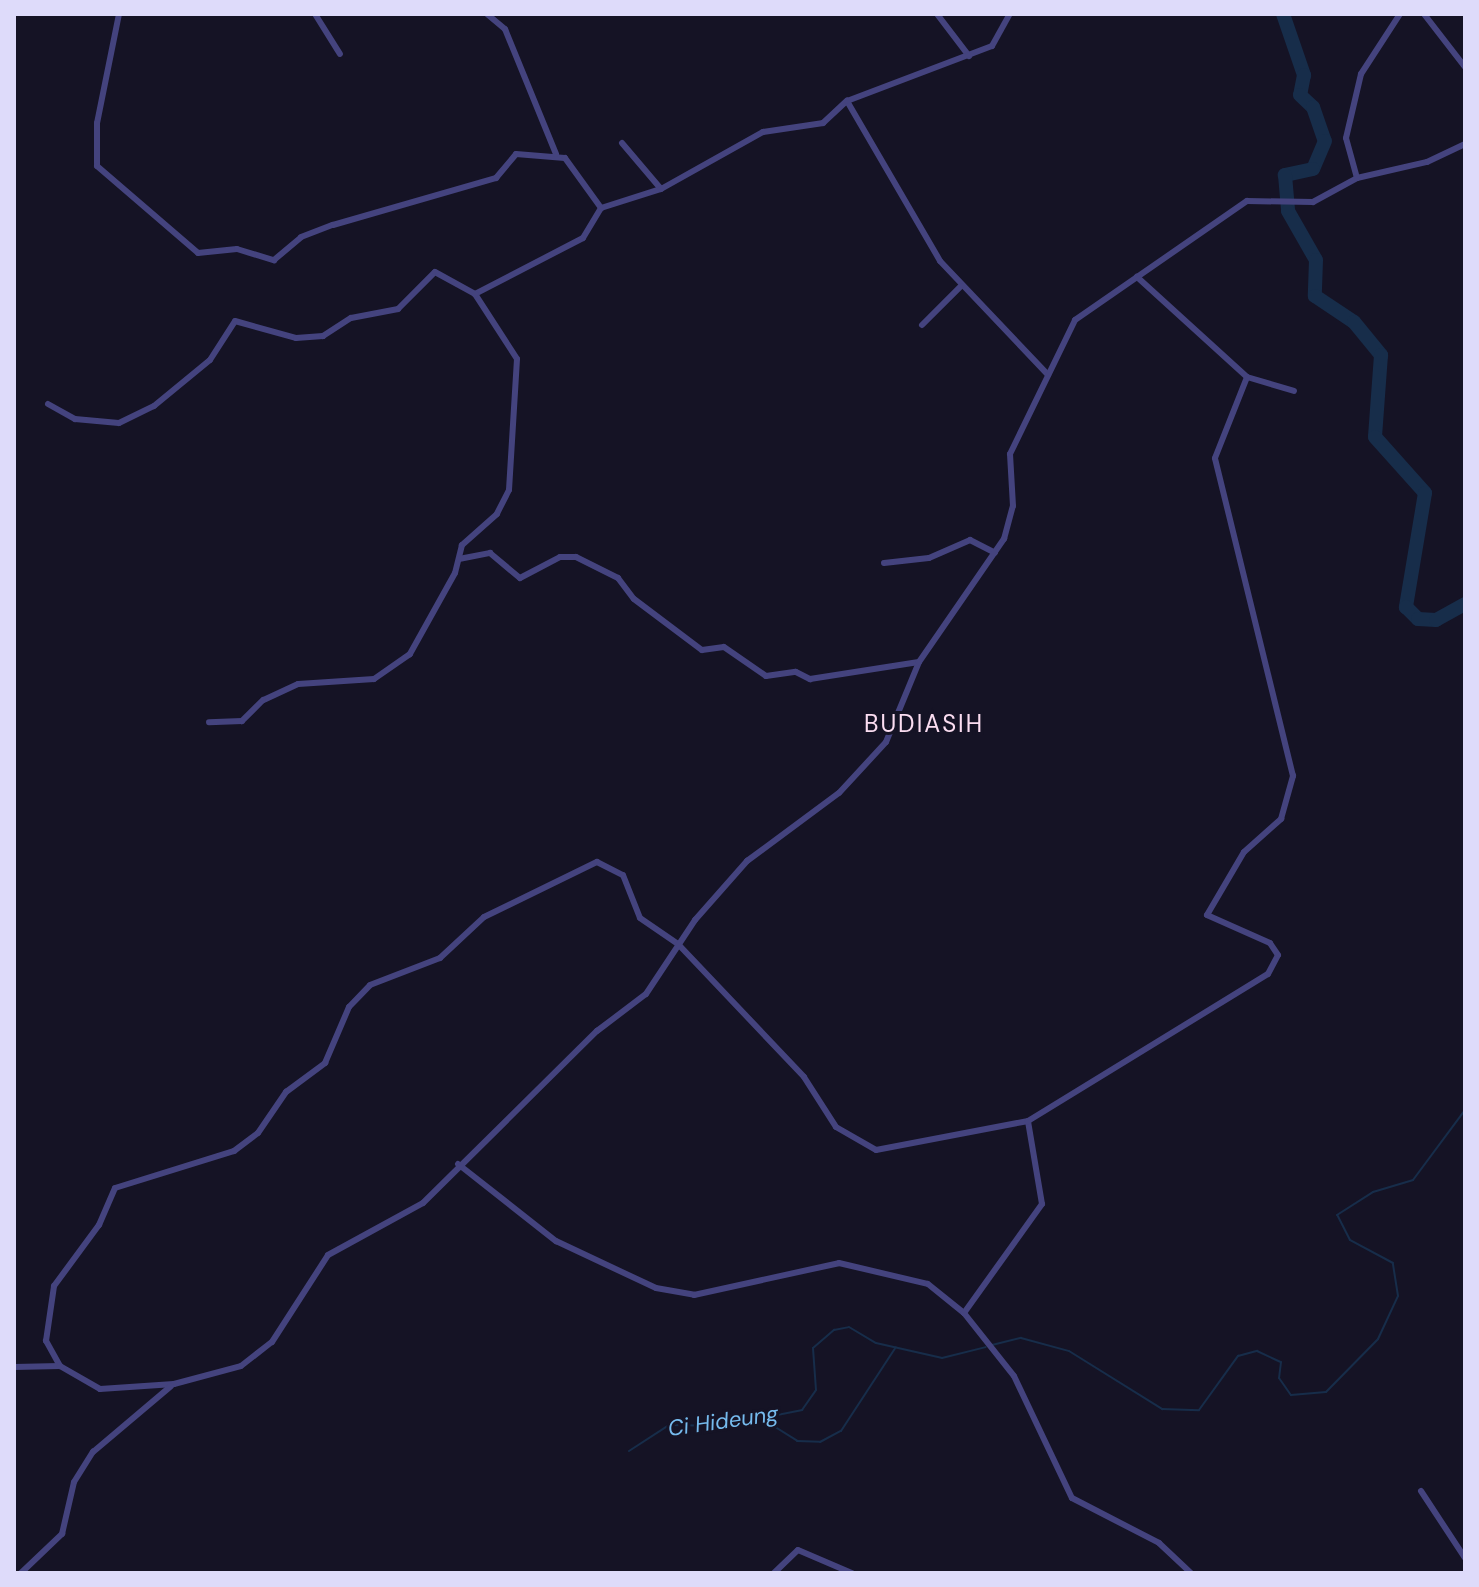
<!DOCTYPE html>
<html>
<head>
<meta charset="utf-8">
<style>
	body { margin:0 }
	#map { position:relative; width:1479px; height:1587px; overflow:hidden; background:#151325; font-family:"DM Sans",sans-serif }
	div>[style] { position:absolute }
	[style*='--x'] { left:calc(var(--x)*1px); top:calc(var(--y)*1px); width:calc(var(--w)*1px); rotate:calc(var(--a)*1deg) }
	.stream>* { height:2px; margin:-1px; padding:0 1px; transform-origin:1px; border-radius:1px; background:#172d4a }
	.river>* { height:14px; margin:-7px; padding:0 7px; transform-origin:7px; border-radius:7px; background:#172d4a }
	.street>* { height:6px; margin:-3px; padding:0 3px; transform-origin:3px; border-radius:3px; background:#44437e }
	span { translate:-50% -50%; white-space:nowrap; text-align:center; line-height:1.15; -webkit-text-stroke:6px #151325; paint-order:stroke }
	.water-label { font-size:22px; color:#76bbee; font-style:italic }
	.quarter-label { font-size:24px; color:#fbddf1; letter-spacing:2px }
	.frame { position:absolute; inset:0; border:16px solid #dedbfa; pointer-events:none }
</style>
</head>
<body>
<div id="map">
	<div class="stream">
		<i style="--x:992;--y:1345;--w:30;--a:-14"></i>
		<i style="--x:1021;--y:1338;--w:50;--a:15.2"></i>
		<i style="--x:1069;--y:1351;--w:110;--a:31.9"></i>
		<i style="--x:1162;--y:1409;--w:37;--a:2"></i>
		<i style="--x:1199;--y:1410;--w:67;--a:-54.2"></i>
		<i style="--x:1238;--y:1356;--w:20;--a:-15"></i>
		<i style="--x:1257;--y:1351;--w:26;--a:25"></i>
		<i style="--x:1281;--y:1362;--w:16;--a:97"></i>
		<i style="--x:1279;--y:1378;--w:21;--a:55"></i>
		<i style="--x:1291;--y:1395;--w:35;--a:-5"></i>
		<i style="--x:1326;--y:1392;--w:74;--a:-45.5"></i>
		<i style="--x:1378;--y:1339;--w:47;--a:-65.1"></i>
		<i style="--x:1398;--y:1296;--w:33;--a:-99"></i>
		<i style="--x:1393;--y:1263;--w:49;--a:-151.9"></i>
		<i style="--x:1350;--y:1240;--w:28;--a:-117"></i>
		<i style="--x:1337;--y:1215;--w:43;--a:-32.6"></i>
		<i style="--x:1373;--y:1192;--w:42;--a:-16.7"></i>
		<i style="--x:1413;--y:1180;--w:87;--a:-53.4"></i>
		<i style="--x:764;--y:1420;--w:39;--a:32"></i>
		<i style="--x:797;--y:1441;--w:23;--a:2"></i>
		<i style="--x:820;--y:1442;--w:24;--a:-28"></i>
		<i style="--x:841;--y:1431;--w:100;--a:-56.8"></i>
		<i style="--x:629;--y:1451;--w:48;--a:-33"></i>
		<i style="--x:669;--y:1425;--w:53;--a:1.1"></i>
		<i style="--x:722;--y:1426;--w:82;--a:-11.3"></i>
		<i style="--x:802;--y:1410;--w:24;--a:-55"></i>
		<i style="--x:816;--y:1390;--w:42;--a:-94.1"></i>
		<i style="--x:813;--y:1348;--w:28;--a:-41"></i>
		<i style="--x:834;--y:1330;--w:15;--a:-11"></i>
		<i style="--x:849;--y:1327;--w:31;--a:31"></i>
		<i style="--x:876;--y:1343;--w:68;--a:12.8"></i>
		<i style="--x:942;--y:1358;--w:45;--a:-14"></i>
	</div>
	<div class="river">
		<i style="--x:1283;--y:14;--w:65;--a:71"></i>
		<i style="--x:1304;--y:75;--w:20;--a:101"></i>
		<i style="--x:1300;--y:95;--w:18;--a:43"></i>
		<i style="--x:1313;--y:107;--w:36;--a:71"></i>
		<i style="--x:1325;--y:141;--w:30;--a:113"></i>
		<i style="--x:1313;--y:169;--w:29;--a:168"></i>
		<i style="--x:1285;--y:175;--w:36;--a:85"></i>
		<i style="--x:1288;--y:211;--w:56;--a:60.3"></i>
		<i style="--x:1316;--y:260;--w:36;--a:92"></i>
		<i style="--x:1315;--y:296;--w:47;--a:33.7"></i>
		<i style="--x:1354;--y:322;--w:43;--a:50.7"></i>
		<i style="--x:1381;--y:355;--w:82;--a:94.2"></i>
		<i style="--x:1375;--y:437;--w:75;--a:48.2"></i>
		<i style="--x:1425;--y:493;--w:116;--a:99.5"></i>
		<i style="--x:1406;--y:607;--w:17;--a:45"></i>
		<i style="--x:1418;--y:619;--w:18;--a:3"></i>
		<i style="--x:1436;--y:620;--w:33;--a:-29"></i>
	</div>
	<div class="street">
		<i style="--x:119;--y:14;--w:111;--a:101.4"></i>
		<i style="--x:97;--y:123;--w:43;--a:90"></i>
		<i style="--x:97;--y:166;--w:133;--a:40.7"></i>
		<i style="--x:198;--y:253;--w:39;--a:-6"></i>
		<i style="--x:237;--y:249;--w:39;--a:17"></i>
		<i style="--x:274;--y:260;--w:35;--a:-40"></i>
		<i style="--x:301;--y:237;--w:34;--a:-21"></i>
		<i style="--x:333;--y:225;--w:170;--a:-16.1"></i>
		<i style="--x:496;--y:178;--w:31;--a:-50"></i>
		<i style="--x:516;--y:154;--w:49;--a:4.7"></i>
		<i style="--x:565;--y:158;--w:62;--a:54.2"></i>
		<i style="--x:601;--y:208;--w:35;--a:121"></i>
		<i style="--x:583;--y:238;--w:122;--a:152.6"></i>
		<i style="--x:475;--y:294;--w:77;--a:57.1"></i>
		<i style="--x:517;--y:359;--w:131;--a:93.5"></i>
		<i style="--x:509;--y:490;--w:27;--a:117"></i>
		<i style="--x:497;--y:514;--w:47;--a:138.5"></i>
		<i style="--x:462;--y:545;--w:29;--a:104"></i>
		<i style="--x:455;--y:573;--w:93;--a:119.1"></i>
		<i style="--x:410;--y:654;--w:44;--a:145.2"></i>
		<i style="--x:374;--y:679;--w:76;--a:176.2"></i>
		<i style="--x:298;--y:684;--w:38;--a:155"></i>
		<i style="--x:263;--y:700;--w:30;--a:135"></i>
		<i style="--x:242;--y:721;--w:33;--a:178"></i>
		<i style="--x:315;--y:14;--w:47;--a:58"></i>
		<i style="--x:487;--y:14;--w:23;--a:40"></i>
		<i style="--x:505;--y:29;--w:135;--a:67.8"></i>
		<i style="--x:937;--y:14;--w:53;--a:52.7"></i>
		<i style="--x:1424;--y:14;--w:67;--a:52.3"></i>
		<i style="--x:847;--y:101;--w:185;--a:59.8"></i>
		<i style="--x:940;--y:261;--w:157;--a:46.5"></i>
		<i style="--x:622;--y:143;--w:60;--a:49.7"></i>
		<i style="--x:1357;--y:178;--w:41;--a:-105.4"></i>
		<i style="--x:1346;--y:138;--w:66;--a:-76.8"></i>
		<i style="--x:1361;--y:74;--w:72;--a:-57"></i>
		<i style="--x:601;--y:208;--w:63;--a:-17.6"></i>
		<i style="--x:661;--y:189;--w:117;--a:-29.2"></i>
		<i style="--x:763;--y:132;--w:61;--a:-8.5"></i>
		<i style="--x:823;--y:123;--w:33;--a:-43"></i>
		<i style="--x:847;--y:101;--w:155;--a:-20.8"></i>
		<i style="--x:992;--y:46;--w:37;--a:-61"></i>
		<i style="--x:922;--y:325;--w:55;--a:-45"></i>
		<i style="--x:1247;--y:377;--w:49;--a:16.6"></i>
		<i style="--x:48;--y:404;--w:31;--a:29"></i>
		<i style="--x:75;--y:419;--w:44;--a:5.2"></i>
		<i style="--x:119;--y:423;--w:39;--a:-26"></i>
		<i style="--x:154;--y:406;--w:72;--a:-39.4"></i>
		<i style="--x:210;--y:360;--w:46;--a:-57.3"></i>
		<i style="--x:235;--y:321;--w:63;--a:15.6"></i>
		<i style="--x:296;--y:338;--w:27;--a:-4"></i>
		<i style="--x:323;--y:336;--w:33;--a:-33"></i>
		<i style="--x:351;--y:318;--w:48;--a:-10.8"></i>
		<i style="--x:398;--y:309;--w:52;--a:-45"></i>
		<i style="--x:435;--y:272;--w:46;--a:28.8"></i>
		<i style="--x:459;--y:559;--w:32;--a:-11"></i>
		<i style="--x:490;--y:553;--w:39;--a:40"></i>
		<i style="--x:520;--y:578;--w:45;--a:-27.7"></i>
		<i style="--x:560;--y:557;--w:16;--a:0"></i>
		<i style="--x:576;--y:557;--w:47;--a:26.6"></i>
		<i style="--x:618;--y:578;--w:26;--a:53"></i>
		<i style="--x:634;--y:599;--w:85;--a:36.9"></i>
		<i style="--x:702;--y:650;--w:22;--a:-8"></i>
		<i style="--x:724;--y:647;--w:51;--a:34.6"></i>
		<i style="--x:766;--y:676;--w:30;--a:-8"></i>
		<i style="--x:796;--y:672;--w:16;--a:27"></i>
		<i style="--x:810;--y:679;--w:110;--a:-8.9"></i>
		<i style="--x:884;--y:563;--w:45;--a:-6.3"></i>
		<i style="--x:929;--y:558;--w:45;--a:-23.7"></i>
		<i style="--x:970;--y:540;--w:28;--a:27"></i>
		<i style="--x:458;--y:1164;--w:125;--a:38.2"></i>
		<i style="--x:556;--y:1241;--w:110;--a:25.2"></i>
		<i style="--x:656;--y:1288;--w:39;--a:10"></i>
		<i style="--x:694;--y:1295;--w:148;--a:-12.4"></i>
		<i style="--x:839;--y:1263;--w:91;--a:13.3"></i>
		<i style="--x:928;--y:1284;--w:46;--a:38.9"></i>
		<i style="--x:964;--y:1313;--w:80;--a:51.6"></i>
		<i style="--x:1014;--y:1376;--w:135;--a:64.6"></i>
		<i style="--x:1072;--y:1498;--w:98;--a:27.3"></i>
		<i style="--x:1159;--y:1543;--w:44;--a:43.2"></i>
		<i style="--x:964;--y:1313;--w:134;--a:-54.4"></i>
		<i style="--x:1042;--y:1204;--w:84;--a:-99.6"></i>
		<i style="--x:60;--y:1366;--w:29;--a:-119"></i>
		<i style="--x:46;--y:1341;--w:56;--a:-81.7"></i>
		<i style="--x:54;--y:1286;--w:76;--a:-53.6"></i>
		<i style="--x:99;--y:1225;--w:40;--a:-66.6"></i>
		<i style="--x:115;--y:1188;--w:125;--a:-17.3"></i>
		<i style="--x:234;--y:1151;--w:30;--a:-37"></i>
		<i style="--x:258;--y:1133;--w:50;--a:-55.7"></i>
		<i style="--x:286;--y:1092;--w:49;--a:-36.6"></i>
		<i style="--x:325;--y:1063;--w:61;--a:-66.8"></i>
		<i style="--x:349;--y:1007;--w:30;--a:-46"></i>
		<i style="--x:370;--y:985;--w:75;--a:-21.1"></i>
		<i style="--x:440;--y:958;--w:60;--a:-43"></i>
		<i style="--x:484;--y:917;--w:126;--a:-26"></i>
		<i style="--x:597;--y:862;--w:29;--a:27"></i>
		<i style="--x:623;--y:875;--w:46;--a:68.4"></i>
		<i style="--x:640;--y:918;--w:46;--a:34.4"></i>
		<i style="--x:678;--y:944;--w:183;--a:46.5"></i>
		<i style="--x:804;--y:1077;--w:59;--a:57.4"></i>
		<i style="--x:836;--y:1127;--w:46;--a:29.9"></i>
		<i style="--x:876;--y:1150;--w:155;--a:-10.8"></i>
		<i style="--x:1028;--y:1121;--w:281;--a:-31.5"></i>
		<i style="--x:1268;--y:974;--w:21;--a:-62"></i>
		<i style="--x:1278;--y:955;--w:14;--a:-124"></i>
		<i style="--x:1270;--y:943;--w:69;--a:-156"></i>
		<i style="--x:1207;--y:915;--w:73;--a:-59.6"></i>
		<i style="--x:1244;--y:852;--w:50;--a:-41.7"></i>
		<i style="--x:1281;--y:819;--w:45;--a:-74.4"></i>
		<i style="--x:1293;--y:776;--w:327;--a:-103.8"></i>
		<i style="--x:1215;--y:458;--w:87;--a:-68.4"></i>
		<i style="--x:1247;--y:377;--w:149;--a:-137.7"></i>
		<i style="--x:14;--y:1367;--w:46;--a:-1.2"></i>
		<i style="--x:60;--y:1366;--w:46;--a:29.9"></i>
		<i style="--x:100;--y:1389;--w:74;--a:-3.9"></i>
		<i style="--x:174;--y:1384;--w:69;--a:-15"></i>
		<i style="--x:241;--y:1366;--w:39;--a:-38"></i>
		<i style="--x:272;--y:1342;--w:103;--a:-57.2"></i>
		<i style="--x:328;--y:1255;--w:108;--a:-28.7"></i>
		<i style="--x:423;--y:1203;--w:245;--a:-44.7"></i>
		<i style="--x:597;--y:1031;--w:61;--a:-37.1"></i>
		<i style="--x:646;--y:994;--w:89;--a:-56.5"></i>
		<i style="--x:695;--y:920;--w:79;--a:-48.6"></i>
		<i style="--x:747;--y:861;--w:114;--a:-36.5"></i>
		<i style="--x:839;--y:793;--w:69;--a:-47.3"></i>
		<i style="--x:886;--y:742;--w:87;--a:-67.6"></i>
		<i style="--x:919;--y:662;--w:150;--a:-55.4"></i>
		<i style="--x:1004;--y:539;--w:34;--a:-75"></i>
		<i style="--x:1013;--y:506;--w:52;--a:-93.3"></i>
		<i style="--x:1010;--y:454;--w:149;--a:-64.1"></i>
		<i style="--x:1075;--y:320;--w:209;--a:-34.7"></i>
		<i style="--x:1247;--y:201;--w:66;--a:0.9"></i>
		<i style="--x:1313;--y:202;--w:50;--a:-28.6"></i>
		<i style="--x:1357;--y:178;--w:72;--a:-12.9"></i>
		<i style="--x:1427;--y:162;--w:42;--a:-25.3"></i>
		<i style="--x:1421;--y:1491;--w:80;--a:56.7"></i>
		<i style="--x:21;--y:1573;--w:57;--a:-43.6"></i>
		<i style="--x:62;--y:1534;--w:53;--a:-77"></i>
		<i style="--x:74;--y:1482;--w:36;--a:-58"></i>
		<i style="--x:93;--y:1452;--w:102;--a:-40.2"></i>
		<i style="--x:774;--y:1573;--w:33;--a:-44"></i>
		<i style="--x:798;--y:1550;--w:59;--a:23.1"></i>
	</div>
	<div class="water-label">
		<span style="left:723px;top:1421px;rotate:-8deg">Ci Hideung</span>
	</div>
	<div class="quarter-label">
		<span style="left:924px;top:724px">BUDIASIH</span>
	</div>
	<div class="frame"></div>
</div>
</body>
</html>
